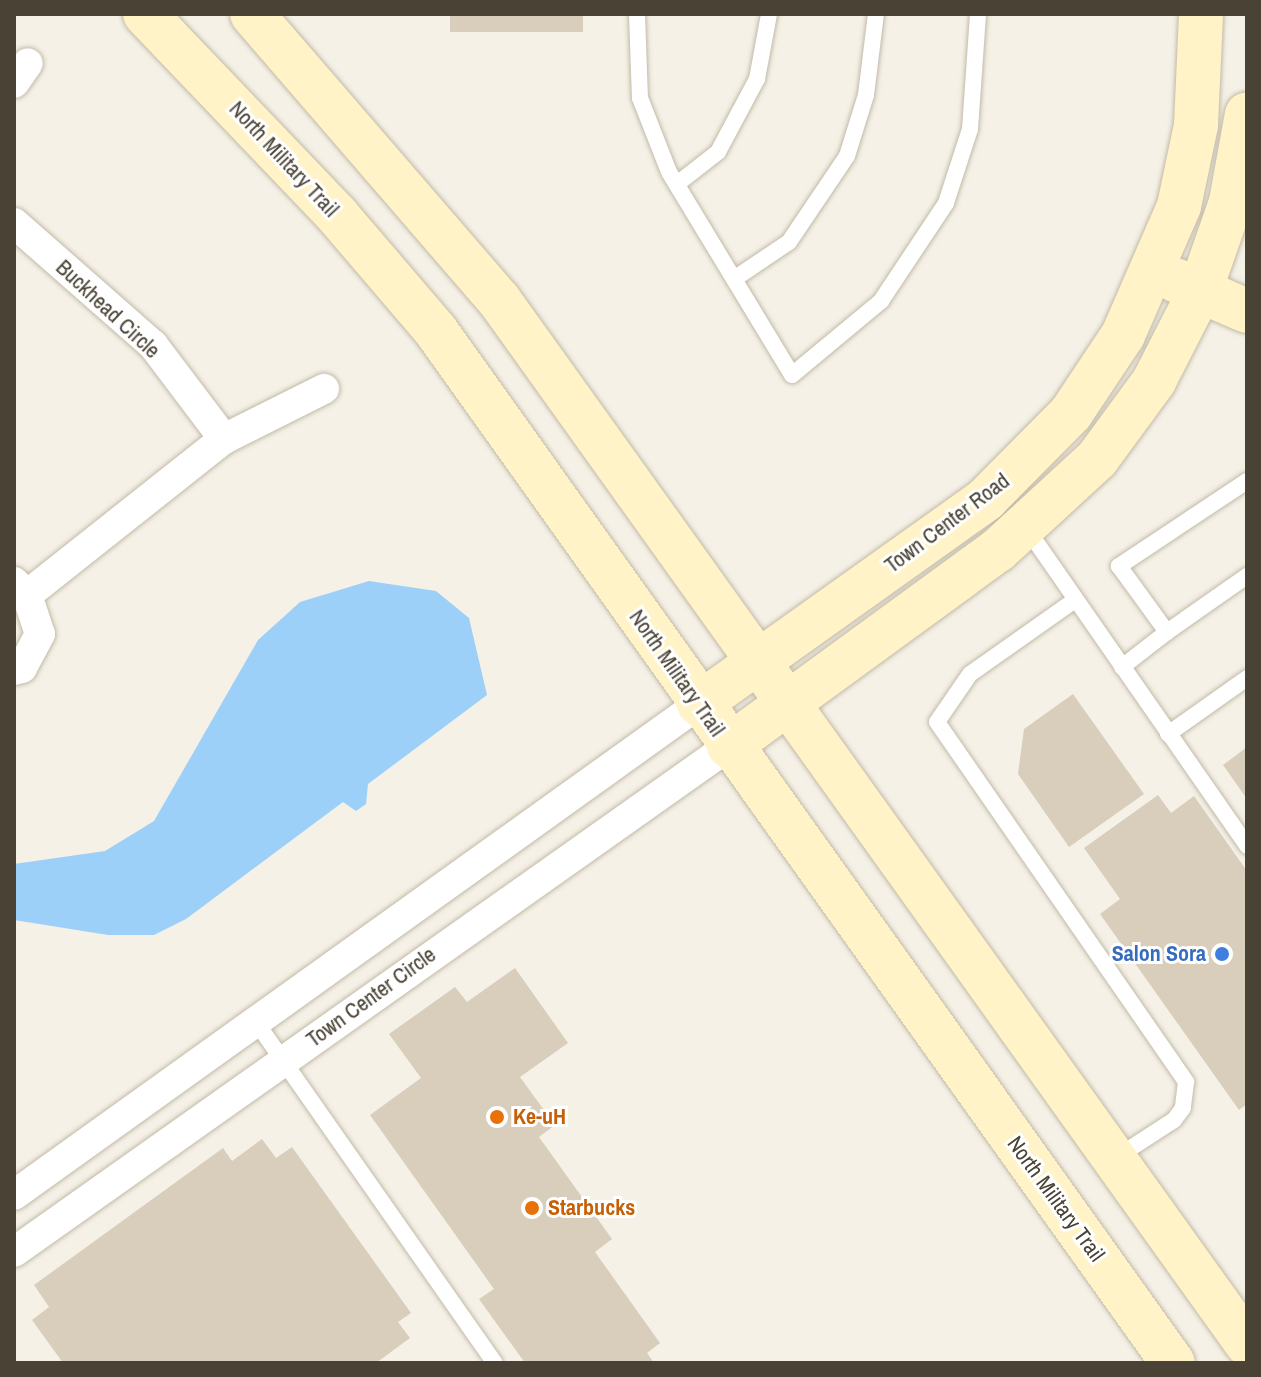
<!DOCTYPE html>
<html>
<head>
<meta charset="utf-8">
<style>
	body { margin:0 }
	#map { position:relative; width:1261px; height:1377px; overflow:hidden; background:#f5f1e7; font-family:"Archivo Narrow",sans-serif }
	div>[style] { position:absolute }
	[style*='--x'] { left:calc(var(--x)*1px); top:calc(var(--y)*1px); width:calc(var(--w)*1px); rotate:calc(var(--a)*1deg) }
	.water>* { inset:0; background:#9dd0f8 }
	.building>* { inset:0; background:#d8cebb; transform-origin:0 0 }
	.roads { filter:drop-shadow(0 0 2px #c2baa8) drop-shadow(0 0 2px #c2baa8) }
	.lane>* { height:16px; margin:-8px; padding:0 8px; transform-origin:8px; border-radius:8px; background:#fff }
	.street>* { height:30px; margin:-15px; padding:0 15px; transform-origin:15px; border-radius:15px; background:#fff }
	.secondary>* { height:44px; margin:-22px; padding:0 22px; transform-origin:22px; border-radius:22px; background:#fff3c7 }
	.dots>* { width:22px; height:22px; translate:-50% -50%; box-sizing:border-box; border:4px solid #fff; border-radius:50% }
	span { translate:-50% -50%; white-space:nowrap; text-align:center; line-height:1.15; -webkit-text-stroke:6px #fff; paint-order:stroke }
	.street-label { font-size:22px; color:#494235 }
	.shop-label { font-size:22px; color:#366cbe; font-weight:700 }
	.right { translate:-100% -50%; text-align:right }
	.food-label { font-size:22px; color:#c56008; font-weight:700 }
	.left { translate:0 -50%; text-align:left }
	.frame { position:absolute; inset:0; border:16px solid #494235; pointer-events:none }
</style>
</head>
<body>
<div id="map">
	<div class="water">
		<i style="clip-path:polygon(369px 581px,436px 591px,469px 618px,487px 695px,368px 784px,366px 804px,356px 811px,343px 802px,186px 919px,154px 935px,108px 935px,14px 920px,14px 864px,105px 851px,154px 821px,258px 640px,300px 602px)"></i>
	</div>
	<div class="building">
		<i style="left:450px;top:14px;width:133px;height:18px"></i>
		<i style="clip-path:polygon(1073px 694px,1144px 794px,1069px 847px,1018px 774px,1024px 729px)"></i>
		<i style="clip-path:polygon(1247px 747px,1247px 799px,1223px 765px)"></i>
		<i style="clip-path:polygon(1158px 795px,1171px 813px,1194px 796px,1247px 871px,1247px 1104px,1239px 1110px,1100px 914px,1120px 899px,1084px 848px)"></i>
		<i style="clip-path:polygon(515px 968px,568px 1043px,520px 1077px,555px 1125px,539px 1137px,612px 1239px,595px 1252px,660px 1343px,647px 1353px,654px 1363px,525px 1363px,479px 1299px,494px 1289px,370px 1115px,421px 1078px,389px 1034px,455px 987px,467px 1002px)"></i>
		<i style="clip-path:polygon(262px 1139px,276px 1158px,292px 1147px,411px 1313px,398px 1322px,410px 1338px,376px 1363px,63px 1363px,32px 1320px,49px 1307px,34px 1285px,223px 1148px,232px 1161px)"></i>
	</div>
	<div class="roads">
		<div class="lane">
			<i style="--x:637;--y:14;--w:84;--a:88"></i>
			<i style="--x:640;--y:98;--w:79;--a:68.6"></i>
			<i style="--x:669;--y:172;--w:237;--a:58.8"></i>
			<i style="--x:792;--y:375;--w:116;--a:-39.7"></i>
			<i style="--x:881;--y:301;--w:118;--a:-56.4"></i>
			<i style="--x:946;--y:203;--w:78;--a:-72"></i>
			<i style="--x:970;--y:129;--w:115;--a:-86"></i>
			<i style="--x:677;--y:184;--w:52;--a:-38"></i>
			<i style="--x:718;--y:152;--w:83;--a:-61.9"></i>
			<i style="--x:757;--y:79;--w:66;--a:-79.5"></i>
			<i style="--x:734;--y:279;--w:66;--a:-33.9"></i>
			<i style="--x:789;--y:242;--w:104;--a:-56"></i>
			<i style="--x:847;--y:156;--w:64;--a:-72.7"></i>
			<i style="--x:866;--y:95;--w:82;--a:-83"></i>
			<i style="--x:1247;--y:481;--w:154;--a:146.4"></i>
			<i style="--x:1119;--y:566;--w:82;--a:54"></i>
			<i style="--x:1167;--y:632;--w:98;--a:-35"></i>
			<i style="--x:1027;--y:529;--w:386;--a:55.2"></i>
			<i style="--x:1075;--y:600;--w:128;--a:144.8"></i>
			<i style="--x:970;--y:674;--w:58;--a:124.5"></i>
			<i style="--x:937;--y:722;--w:438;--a:55.3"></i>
			<i style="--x:1186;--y:1082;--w:26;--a:97"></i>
			<i style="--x:1183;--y:1108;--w:15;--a:127"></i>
			<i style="--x:1174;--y:1120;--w:68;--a:147"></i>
			<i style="--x:1122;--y:667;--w:57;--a:-37.9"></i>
			<i style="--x:1168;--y:734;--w:97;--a:-35.3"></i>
			<i style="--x:256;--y:1022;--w:416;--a:55"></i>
		</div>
		<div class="street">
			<i style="--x:14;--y:83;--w:24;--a:-55"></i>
			<i style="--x:14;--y:223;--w:185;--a:41.3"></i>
			<i style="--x:153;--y:345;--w:118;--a:52.9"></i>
			<i style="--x:14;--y:582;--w:18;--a:45"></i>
			<i style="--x:27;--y:595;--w:41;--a:71.6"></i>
			<i style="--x:40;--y:634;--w:38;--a:118"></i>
			<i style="--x:22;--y:668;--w:8;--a:166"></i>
			<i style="--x:27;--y:595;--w:251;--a:-38.4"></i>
			<i style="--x:224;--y:439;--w:112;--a:-26.6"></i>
			<i style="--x:14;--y:1195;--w:843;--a:-35.63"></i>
			<i style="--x:14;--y:1252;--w:876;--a:-35.29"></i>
		</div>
		<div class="secondary">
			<i style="--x:145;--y:14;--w:278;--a:46.3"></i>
			<i style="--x:337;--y:215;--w:153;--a:49.5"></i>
			<i style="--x:436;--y:331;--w:1268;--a:54.47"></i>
			<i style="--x:252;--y:14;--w:378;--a:49.2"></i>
			<i style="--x:499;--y:300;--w:1284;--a:54.38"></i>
			<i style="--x:1175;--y:280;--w:78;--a:23.3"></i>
			<i style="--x:699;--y:704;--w:353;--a:-35.5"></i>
			<i style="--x:986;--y:499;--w:121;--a:-45.3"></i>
			<i style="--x:1071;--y:413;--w:94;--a:-56.3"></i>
			<i style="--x:1123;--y:335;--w:141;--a:-66.5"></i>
			<i style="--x:1179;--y:206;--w:83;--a:-78.1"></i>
			<i style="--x:1196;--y:125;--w:111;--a:-87.4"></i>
			<i style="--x:729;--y:746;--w:333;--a:-36.1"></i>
			<i style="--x:998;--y:550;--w:134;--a:-42.6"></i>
			<i style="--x:1097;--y:459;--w:97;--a:-53.8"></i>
			<i style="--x:1154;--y:381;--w:101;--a:-62.9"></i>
			<i style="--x:1200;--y:291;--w:94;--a:-70.8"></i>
			<i style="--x:1231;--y:202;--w:89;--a:-79.7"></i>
		</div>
	</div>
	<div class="dots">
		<i style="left:1222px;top:954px;background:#3f7fe0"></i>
		<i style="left:497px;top:1117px;background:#e8710a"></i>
		<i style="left:532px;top:1208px;background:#e8710a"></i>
	</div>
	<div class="street-label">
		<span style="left:284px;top:159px;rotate:47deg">North Military Trail</span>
		<span style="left:108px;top:309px;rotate:43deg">Buckhead Circle</span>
		<span style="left:947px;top:523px;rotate:-37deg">Town Center Road</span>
		<span style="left:677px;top:673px;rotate:55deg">North Military Trail</span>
		<span style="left:371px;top:997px;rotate:-36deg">Town Center Circle</span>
		<span style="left:1056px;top:1199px;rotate:54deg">North Military Trail</span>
	</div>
	<div class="shop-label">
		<span class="right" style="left:1206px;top:954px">Salon Sora</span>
	</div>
	<div class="food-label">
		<span class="left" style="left:513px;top:1117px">Ke-uH</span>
		<span class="left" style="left:548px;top:1208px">Starbucks</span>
	</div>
	<div class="frame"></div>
</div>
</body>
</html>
